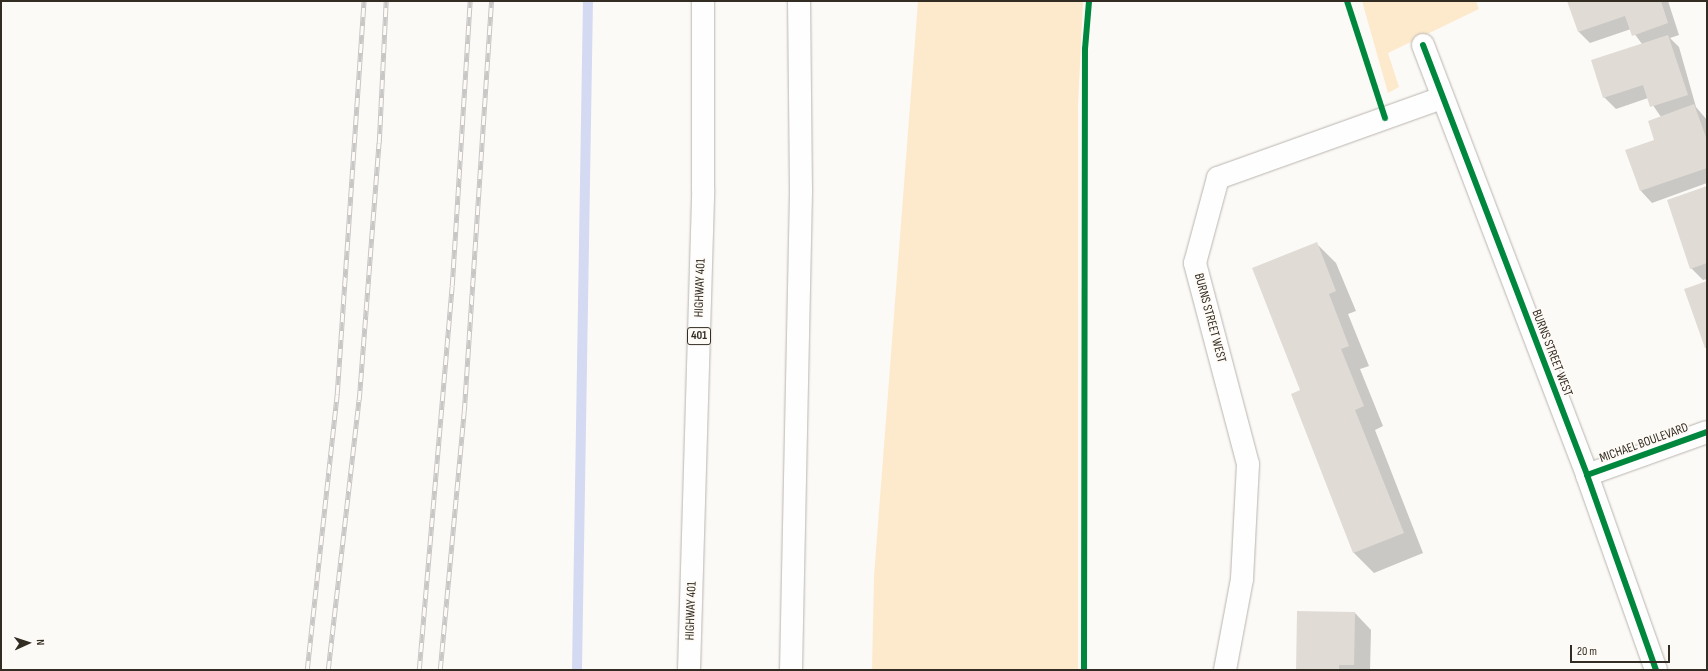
<!DOCTYPE html>
<html>
<head>
<meta charset="utf-8">
<style>
	body { margin:0 }
	#map { position:relative; width:1708px; height:671px; overflow:hidden; background:#fcfaf7; font-family:"Sofia Sans Condensed",sans-serif }
	div>[style] { position:absolute }
	[style*='--x'] { left:calc(var(--x)*1px); top:calc(var(--y)*1px); width:calc(var(--w)*1px); rotate:calc(var(--a)*1deg) }
	.green>* { inset:0; background:#fdeacc }
	.shadow>* { inset:0; background:#0003 }
	.stream>* { height:10px; margin:-5px; padding:0 5px; transform-origin:5px; border-radius:5px; background:#d3daf1 }
	.building>* { inset:0; background:#e0dcd5 }
	.roads { filter:drop-shadow(0 0 1px #b9b5af) drop-shadow(0 0 1px #b9b5af) }
	.minor>* { height:22px; margin:-11px; padding:0 11px; transform-origin:11px; border-radius:11px; background:#fffefe }
	.highway>* { height:22px; margin:-11px; padding:0 11px; transform-origin:11px; border-radius:11px; background:#fffefe }
	.rail>* { height:4.5px; margin-top:-2.25px; transform-origin:0; background:repeating-linear-gradient(90deg,#fefaf5 0 9px,#c8c7c6 0 18px); box-sizing:border-box; border-block:1px solid #c8c7c6 }
	.cycleway>* { height:6px; margin:-3px; padding:0 3px; transform-origin:3px; border-radius:3px; background:#00873e }
	span { translate:-50% -50%; white-space:nowrap; text-align:center; line-height:1.15; -webkit-text-stroke:3.5px #fefaf5; paint-order:stroke }
	.shield-label span { padding:1px 3px; background:#fefaf5; border:1px solid; border-radius:3px; -webkit-text-stroke-width:0 }
	.shield-label { font-size:12px; color:#322c22; font-weight:700 }
	.street-label { font-size:13px; color:#322c22 }
	.frame { position:absolute; inset:0; border:2px solid #322c22; pointer-events:none }
	.north { position:absolute; left:8px; top:623px; width:40px; height:40px; -webkit-text-stroke:3px #fefaf5; paint-order:stroke; rotate:87deg; font-size:11px; font-weight:700; line-height:16px; text-align:center; color:#322c22 }
	.north::after { content:''; display:block; margin:auto; width:14px; height:18px; background:#322c22; clip-path:polygon(50% 0,100% 100%,50% 72%,0 100%) }
	.scale { position:absolute; left:1570px; top:645px; width:100px; height:18px; box-sizing:border-box; border:2px solid #322c22; border-top:0; padding-left:5px; font-size:12px; line-height:14px; white-space:nowrap; color:#322c22; -webkit-text-stroke:3px #fefaf5; paint-order:stroke }
</style>
</head>
<body>
<div id="map">
	<div class="green">
		<i style="clip-path:polygon(918px 1px,1083px 1px,1078px 105px,1078px 670px,872px 670px,874px 576px)"></i>
		<i style="clip-path:polygon(1362px 1px,1476px 1px,1479px 9px,1388px 53px,1399px 87px,1388px 93px)"></i>
	</div>
	<div class="shadow">
		<i style="clip-path:polygon(1568px 1px,1668px 1px,1679px 35px,1670px 38px,1679px 47px,1696px 107px,1707px 120px,1707px 183px,1652px 203px,1641px 191px,1626px 151px,1656px 140px,1661px 117px,1648px 98px,1616px 109px,1604px 97px,1642px 44px,1631px 29px,1590px 43px,1579px 32px)"></i>
		<i style="clip-path:polygon(1707px 187px,1707px 279px,1703px 280px,1691px 268px)"></i>
		<i style="clip-path:polygon(1316px 243px,1336px 263px,1356px 311px,1348px 314px,1369px 366px,1360px 369px,1383px 426px,1375px 430px,1423px 553px,1374px 573px,1354px 553px,1292px 395px,1302px 391px)"></i>
		<i style="clip-path:polygon(1355px 613px,1371px 630px,1370px 670px,1297px 670px)"></i>
	</div>
	<div class="stream">
		<i style="--x:577;--y:670;--w:669;--a:-89.06"></i>
	</div>
	<div class="building">
		<i style="clip-path:polygon(1567px 1px,1661px 1px,1668px 23px,1632px 36px,1625px 16px,1578px 32px)"></i>
		<i style="clip-path:polygon(1668px 35px,1688px 95px,1650px 107px,1643px 85px,1603px 98px,1591px 60px)"></i>
		<i style="clip-path:polygon(1694px 104px,1707px 140px,1707px 168px,1640px 191px,1625px 150px,1654px 140px,1648px 121px)"></i>
		<i style="clip-path:polygon(1707px 186px,1707px 263px,1690px 269px,1667px 200px)"></i>
		<i style="clip-path:polygon(1317px 242px,1336px 291px,1329px 294px,1349px 346px,1341px 349px,1364px 406px,1355px 410px,1404px 533px,1353px 553px,1291px 394px,1300px 390px,1252px 268px)"></i>
		<i style="clip-path:polygon(1707px 281px,1707px 348px,1705px 348px,1684px 289px)"></i>
		<i style="clip-path:polygon(1297px 611px,1355px 612px,1354px 665px,1339px 665px,1339px 670px,1296px 670px)"></i>
	</div>
	<div class="roads">
		<div class="minor">
			<i style="--x:1423;--y:45;--w:460;--a:69.1"></i>
			<i style="--x:1587;--y:475;--w:207;--a:70.5"></i>
			<i style="--x:1587;--y:475;--w:127;--a:-19.7"></i>
			<i style="--x:1225;--y:670;--w:93;--a:-79.4"></i>
			<i style="--x:1242;--y:579;--w:115;--a:-87"></i>
			<i style="--x:1248;--y:464;--w:208;--a:-104.8"></i>
			<i style="--x:1195;--y:263;--w:88;--a:-74.9"></i>
			<i style="--x:1218;--y:178;--w:238;--a:-19.7"></i>
		</div>
		<div class="highway">
			<i style="--x:689;--y:670;--w:481;--a:-88.3"></i>
			<i style="--x:703;--y:189;--w:188;--a:-90"></i>
			<i style="--x:791;--y:670;--w:480;--a:-88.8"></i>
			<i style="--x:801;--y:190;--w:189;--a:-90.6"></i>
		</div>
	</div>
	<div class="rail">
		<i style="--x:307;--y:670;--w:278;--a:-83.8"></i>
		<i style="--x:337;--y:394;--w:394;--a:-86.1"></i>
		<i style="--x:328;--y:670;--w:272;--a:-83.5"></i>
		<i style="--x:359;--y:400;--w:258;--a:-85.6"></i>
		<i style="--x:379;--y:143;--w:142;--a:-87.2"></i>
		<i style="--x:419;--y:670;--w:385;--a:-85.1"></i>
		<i style="--x:452;--y:286;--w:286;--a:-86.4"></i>
		<i style="--x:440;--y:670;--w:259;--a:-84.7"></i>
		<i style="--x:464;--y:412;--w:412;--a:-86.2"></i>
	</div>
	<div class="cycleway">
		<i style="--x:1347;--y:1;--w:123;--a:72"></i>
		<i style="--x:1423;--y:45;--w:460;--a:69.1"></i>
		<i style="--x:1587;--y:475;--w:207;--a:70.5"></i>
		<i style="--x:1587;--y:475;--w:127;--a:-19.7"></i>
		<i style="--x:1084;--y:670;--w:621;--a:-89.91"></i>
		<i style="--x:1085;--y:49;--w:48;--a:-85.2"></i>
	</div>
	<div class="shield-label">
		<span style="left:699px;top:336px">401</span>
	</div>
	<div class="street-label">
		<span style="left:700px;top:288px;rotate:-88deg">HIGHWAY 401</span>
		<span style="left:1210px;top:318px;rotate:75deg">BURNS STREET WEST</span>
		<span style="left:1552px;top:353px;rotate:69deg">BURNS STREET WEST</span>
		<span style="left:1644px;top:443px;rotate:-20deg">MICHAEL BOULEVARD</span>
		<span style="left:691px;top:611px;rotate:-88deg">HIGHWAY 401</span>
	</div>
	<div class="frame"></div>
	<div class="north">N</div>
	<div class="scale">20 m</div>
</div>
</body>
</html>
